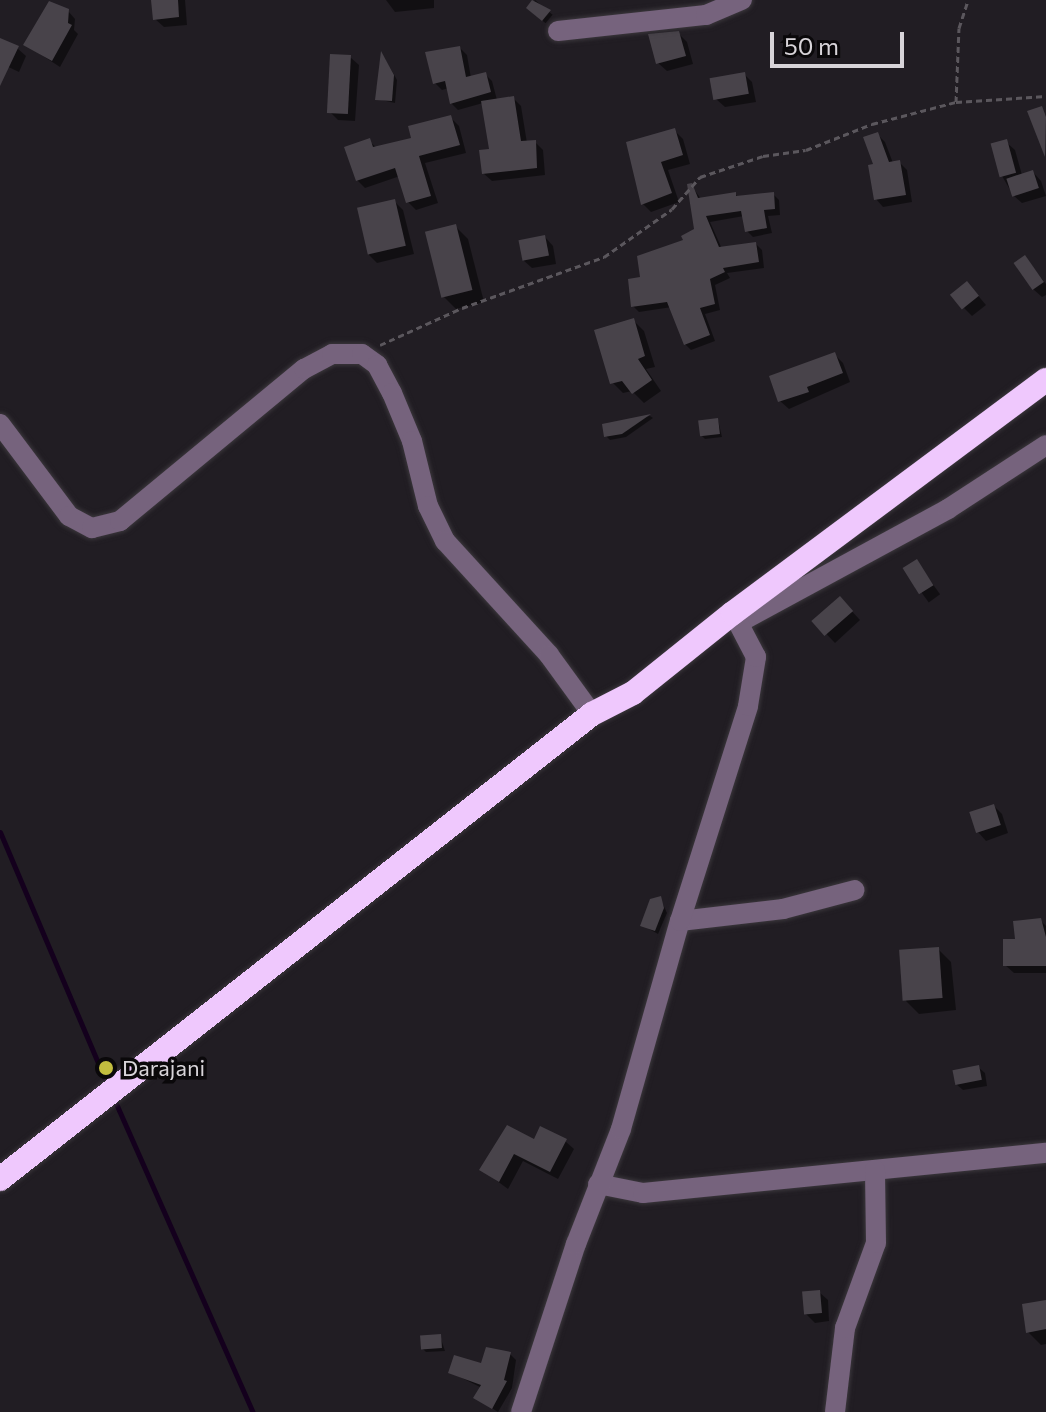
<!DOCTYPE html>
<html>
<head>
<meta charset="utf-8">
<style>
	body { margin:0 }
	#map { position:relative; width:1046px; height:1412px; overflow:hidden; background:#211d23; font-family:Commissioner,sans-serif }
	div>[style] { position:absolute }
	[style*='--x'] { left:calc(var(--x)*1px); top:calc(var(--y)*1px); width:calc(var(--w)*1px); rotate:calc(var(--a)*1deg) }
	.shadow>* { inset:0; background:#0007; transform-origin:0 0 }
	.stream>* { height:5px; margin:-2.5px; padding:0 2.5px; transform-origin:2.5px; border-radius:2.5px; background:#14001d }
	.building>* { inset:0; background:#48434a; transform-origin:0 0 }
	.path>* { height:3px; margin-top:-1.5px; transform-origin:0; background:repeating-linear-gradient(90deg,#5b575d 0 6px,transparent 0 10px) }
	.roads { filter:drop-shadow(0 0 2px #3b373c) drop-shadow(0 0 2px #3b373c) }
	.minor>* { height:20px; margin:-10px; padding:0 10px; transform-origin:10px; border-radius:10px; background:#76637d }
	.highway>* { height:24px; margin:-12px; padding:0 12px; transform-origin:12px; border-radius:12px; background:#efc8fd }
	.dots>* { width:22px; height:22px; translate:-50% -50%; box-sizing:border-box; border:4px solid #0a080a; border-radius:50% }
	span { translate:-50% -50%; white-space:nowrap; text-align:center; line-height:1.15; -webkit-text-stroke:7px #0a080a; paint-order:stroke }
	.poi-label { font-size:22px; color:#d8d4d9 }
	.left { translate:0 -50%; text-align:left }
	.scale { position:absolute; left:770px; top:32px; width:134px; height:36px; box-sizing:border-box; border:4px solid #d8d4d9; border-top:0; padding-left:10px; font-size:24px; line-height:28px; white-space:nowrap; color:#d8d4d9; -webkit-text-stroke:6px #0a080a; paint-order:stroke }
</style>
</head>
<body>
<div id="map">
	<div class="shadow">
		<i style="clip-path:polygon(154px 0,185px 0,187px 25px,164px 27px,155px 19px)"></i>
		<i style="clip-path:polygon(386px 0,434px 0,434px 8px,395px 12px)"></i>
		<i style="left:535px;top:0;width:23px;height:11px;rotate:40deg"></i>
		<i style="clip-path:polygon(68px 11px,75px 19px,74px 30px,78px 34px,60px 67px,26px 45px)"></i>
		<i style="clip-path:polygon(678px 33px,687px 42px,693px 64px,667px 71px,658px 63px)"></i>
		<i style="clip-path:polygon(0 41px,17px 48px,26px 56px,19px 72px,0 63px)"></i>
		<i style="clip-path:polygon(460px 48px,467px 55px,471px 78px,485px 74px,492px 81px,497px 100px,513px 98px,521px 106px,527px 143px,535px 142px,543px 150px,545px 175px,492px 181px,483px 173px,491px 151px,483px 103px,458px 110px,451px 103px,449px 88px,442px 90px,435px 83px)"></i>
		<i style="clip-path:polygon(350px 57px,359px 65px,355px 121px,338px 120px,330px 112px)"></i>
		<i style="clip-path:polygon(384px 57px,397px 80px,395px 103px,377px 99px)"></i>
		<i style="clip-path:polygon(744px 74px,752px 82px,756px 102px,725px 107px,716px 99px)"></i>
		<i style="clip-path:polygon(451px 118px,459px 126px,466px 153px,425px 163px,438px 203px,416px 210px,408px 202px,400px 176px,365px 188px,357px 180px,369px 141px,377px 148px,414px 139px)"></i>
		<i style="clip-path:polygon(674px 130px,683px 139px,690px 164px,668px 170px,679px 202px,651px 212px,643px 204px)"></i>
		<i style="clip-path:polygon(877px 134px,885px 142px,893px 163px,899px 162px,907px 170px,912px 202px,883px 207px,876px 199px)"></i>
		<i style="clip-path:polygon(1006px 142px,1015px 150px,1022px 175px,1033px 172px,1041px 181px,1046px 196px,1022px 203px,1013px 195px,1002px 176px)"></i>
		<i style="clip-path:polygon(691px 185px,701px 199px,735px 194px,739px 198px,773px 194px,779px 200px,780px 215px,768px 216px,772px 233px,753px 237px,747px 231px,744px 216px,710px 222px,722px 249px,756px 244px,762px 250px,764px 268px,727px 273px,730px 278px,715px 285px,720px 310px,705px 314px,715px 341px,691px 350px,685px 344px,672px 307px,639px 312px,633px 306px,642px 279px,696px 230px)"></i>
		<i style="clip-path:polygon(394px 201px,403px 210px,414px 254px,377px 263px,369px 255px)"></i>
		<i style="clip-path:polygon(455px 226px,468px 239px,484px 302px,456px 309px,443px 296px)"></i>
		<i style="clip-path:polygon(545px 237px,553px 246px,556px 264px,532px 268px,523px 260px)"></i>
		<i style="clip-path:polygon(1025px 257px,1046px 284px,1046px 295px,1042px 297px,1033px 289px)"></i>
		<i style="clip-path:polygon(975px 292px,986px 305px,972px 316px,964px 308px)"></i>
		<i style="clip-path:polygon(633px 320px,644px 331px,655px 367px,646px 369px,661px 391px,644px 403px,632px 391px,623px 393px,612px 382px)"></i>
		<i style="clip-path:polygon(835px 355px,843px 363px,850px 382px,789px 409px,780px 401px)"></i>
		<i style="clip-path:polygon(650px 416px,653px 418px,626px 437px,610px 440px,606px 436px,604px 426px)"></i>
		<i style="clip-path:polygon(718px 420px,722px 437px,705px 439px,701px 435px)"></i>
		<i style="left:916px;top:561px;width:41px;height:14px;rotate:54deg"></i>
		<i style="clip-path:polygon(848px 607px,860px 620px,835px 643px,814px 621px)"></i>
		<i style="clip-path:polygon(994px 806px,1002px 814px,1008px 833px,986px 841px,978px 832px)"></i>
		<i style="clip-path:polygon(660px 898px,667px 913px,658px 934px,642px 925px)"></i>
		<i style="clip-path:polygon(1040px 920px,1046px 926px,1046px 973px,1014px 973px,1005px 965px,1018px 941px)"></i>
		<i style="clip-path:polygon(938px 949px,951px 962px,956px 1010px,919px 1014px,906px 1001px)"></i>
		<i style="clip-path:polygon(978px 1067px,985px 1073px,987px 1086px,963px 1090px,956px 1084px)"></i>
		<i style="clip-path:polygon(565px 1141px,574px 1149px,558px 1179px,523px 1161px,508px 1189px,482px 1170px,534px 1142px)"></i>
		<i style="clip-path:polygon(819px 1292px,828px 1300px,829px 1321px,815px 1323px,806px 1314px)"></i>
		<i style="clip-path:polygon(1046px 1302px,1046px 1344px,1041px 1345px,1028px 1332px)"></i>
		<i style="clip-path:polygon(440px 1336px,445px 1351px,426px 1352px,423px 1349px)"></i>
		<i style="clip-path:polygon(510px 1354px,516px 1360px,512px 1388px,498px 1412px,476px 1398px,482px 1388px,450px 1372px,483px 1366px)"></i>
	</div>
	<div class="stream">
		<i style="--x:0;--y:832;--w:276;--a:67"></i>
		<i style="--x:114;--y:1099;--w:342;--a:66.1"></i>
	</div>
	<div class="building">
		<i style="clip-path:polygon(151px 0,178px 0,179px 17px,153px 20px)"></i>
		<i style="clip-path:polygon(532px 0,551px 10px,542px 21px,526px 8px)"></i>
		<i style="clip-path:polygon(49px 1px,69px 9px,68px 23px,72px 25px,52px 61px,23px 45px)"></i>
		<i style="clip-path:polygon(679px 31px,686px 56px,656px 64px,648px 34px)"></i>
		<i style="clip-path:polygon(0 38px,19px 46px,0 86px)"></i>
		<i style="clip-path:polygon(460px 46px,466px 77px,486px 72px,491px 92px,450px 104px,445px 81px,433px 84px,425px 52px)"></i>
		<i style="clip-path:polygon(381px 51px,394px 75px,392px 101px,375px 100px)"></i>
		<i style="left:330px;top:54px;width:21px;height:59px;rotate:3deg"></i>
		<i style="left:745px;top:72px;width:22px;height:36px;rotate:80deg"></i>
		<i style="clip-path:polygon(514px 96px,521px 141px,536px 140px,537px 168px,482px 174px,479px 150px,489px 149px,481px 101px)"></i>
		<i style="clip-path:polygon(1042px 106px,1046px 117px,1045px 157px,1027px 111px)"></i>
		<i style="clip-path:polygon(451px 115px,460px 145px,419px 156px,431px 196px,406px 203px,395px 168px,356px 181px,344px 147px,370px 138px,373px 147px,411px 138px,408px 126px)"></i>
		<i style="clip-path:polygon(675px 128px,683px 155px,661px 162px,672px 193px,641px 205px,626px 142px)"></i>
		<i style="clip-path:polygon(878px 132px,889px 162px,900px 160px,906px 195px,874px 200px,868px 165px,873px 164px,863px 137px)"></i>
		<i style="left:1007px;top:139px;width:35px;height:17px;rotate:75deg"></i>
		<i style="left:1033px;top:170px;width:19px;height:28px;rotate:72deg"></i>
		<i style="clip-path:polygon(692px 183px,698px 198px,736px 192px,736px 196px,774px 192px,775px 209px,764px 210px,767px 228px,745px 232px,741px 211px,706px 216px,719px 247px,756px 242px,759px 262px,723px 268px,725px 272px,710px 279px,715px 304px,700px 308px,710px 335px,684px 345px,667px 302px,631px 307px,628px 279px,640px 277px,637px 256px,683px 240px,681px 236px,694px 229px,687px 184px)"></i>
		<i style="left:395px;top:199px;width:48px;height:39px;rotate:77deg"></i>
		<i style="left:456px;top:224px;width:68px;height:32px;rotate:76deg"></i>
		<i style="left:545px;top:235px;width:21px;height:27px;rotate:79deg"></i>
		<i style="left:1025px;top:255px;width:33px;height:14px;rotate:55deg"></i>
		<i style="left:967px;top:281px;width:19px;height:22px;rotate:51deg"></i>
		<i style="clip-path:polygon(634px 318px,645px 356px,638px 359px,652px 380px,632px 394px,622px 381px,610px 384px,594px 330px)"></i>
		<i style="clip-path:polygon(835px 352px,843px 373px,807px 387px,809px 392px,778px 402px,769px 376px)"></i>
		<i style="clip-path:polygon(651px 414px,622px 434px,604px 437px,602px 424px)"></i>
		<i style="left:718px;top:418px;width:16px;height:20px;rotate:83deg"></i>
		<i style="left:917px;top:559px;width:31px;height:17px;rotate:58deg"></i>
		<i style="left:840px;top:596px;width:20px;height:38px;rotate:49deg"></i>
		<i style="left:994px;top:804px;width:22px;height:26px;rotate:72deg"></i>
		<i style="clip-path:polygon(661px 896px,664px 908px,655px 931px,640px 926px,650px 899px)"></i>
		<i style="clip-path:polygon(1041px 918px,1046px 937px,1046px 966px,1003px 966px,1003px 939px,1015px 939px,1013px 921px)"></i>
		<i style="left:939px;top:947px;width:51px;height:40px;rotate:86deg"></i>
		<i style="left:979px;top:1065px;width:15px;height:27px;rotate:79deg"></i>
		<i style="clip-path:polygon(507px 1125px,534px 1139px,540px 1126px,567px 1139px,550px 1172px,514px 1154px,499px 1182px,479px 1170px)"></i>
		<i style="left:820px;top:1290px;width:23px;height:18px;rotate:85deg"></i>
		<i style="clip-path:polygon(1046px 1300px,1046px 1329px,1026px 1333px,1022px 1304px)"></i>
		<i style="left:441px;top:1334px;width:14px;height:21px;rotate:86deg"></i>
		<i style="clip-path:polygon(486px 1347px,511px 1352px,504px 1380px,507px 1381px,492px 1409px,473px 1398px,481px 1385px,448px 1373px,454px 1355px,481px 1363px)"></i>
	</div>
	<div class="path">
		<i style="--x:956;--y:102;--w:74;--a:-87.7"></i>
		<i style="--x:959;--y:28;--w:29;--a:-72"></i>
		<i style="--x:380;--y:345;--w:90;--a:-24.3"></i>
		<i style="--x:462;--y:308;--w:151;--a:-19.8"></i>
		<i style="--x:604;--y:257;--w:83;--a:-35.2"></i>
		<i style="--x:672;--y:209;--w:43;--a:-48.8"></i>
		<i style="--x:700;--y:177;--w:66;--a:-18.4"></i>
		<i style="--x:763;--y:156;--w:43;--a:-7.9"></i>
		<i style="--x:806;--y:150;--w:71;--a:-21.5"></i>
		<i style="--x:872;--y:124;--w:87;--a:-14.7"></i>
		<i style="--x:956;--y:102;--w:90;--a:-3.8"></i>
	</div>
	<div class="roads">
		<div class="minor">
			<i style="--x:558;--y:31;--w:149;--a:-6.2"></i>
			<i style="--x:706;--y:15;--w:39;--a:-23"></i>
			<i style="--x:0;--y:424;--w:115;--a:53.1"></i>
			<i style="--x:69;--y:516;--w:26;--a:28"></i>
			<i style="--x:92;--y:528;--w:29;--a:-14"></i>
			<i style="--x:120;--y:521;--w:239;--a:-39.6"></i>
			<i style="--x:304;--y:369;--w:32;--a:-28"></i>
			<i style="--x:332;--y:354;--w:30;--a:0"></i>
			<i style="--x:362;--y:354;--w:19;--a:36"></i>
			<i style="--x:377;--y:365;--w:32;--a:62"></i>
			<i style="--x:392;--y:393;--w:52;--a:67.4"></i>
			<i style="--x:412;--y:441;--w:67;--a:76.2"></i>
			<i style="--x:428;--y:506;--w:39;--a:64"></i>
			<i style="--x:445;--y:541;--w:154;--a:47.6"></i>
			<i style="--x:549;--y:655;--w:73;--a:53.9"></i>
			<i style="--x:740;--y:622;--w:237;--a:-28.5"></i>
			<i style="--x:948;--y:509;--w:117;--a:-33.1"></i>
			<i style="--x:680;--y:921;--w:104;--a:-6.6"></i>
			<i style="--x:783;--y:909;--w:74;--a:-14.8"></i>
			<i style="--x:598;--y:1184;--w:46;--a:11.3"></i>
			<i style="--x:643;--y:1193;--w:405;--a:-5.7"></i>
			<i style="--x:521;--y:1412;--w:177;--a:-71.9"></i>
			<i style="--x:576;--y:1244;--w:123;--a:-68.6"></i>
			<i style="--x:621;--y:1129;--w:216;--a:-74.2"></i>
			<i style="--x:680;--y:921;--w:225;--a:-72.4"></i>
			<i style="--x:748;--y:706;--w:50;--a:-80.7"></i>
			<i style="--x:756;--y:657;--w:50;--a:-117.6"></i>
			<i style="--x:835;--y:1412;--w:85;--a:-83.2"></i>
			<i style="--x:845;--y:1328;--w:90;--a:-70"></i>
			<i style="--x:876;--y:1243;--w:73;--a:-90.8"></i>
		</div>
		<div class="highway">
			<i style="--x:0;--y:1179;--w:753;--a:-38.15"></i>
			<i style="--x:592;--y:714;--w:46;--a:-27.1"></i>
			<i style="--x:633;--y:693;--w:128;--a:-38.7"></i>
			<i style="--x:733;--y:613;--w:390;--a:-36.7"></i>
		</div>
	</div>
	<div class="dots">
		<i style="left:106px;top:1068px;background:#c2bd3f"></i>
	</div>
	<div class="poi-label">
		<span class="left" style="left:122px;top:1068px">Darajani</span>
	</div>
	<div class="scale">50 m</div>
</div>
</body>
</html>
